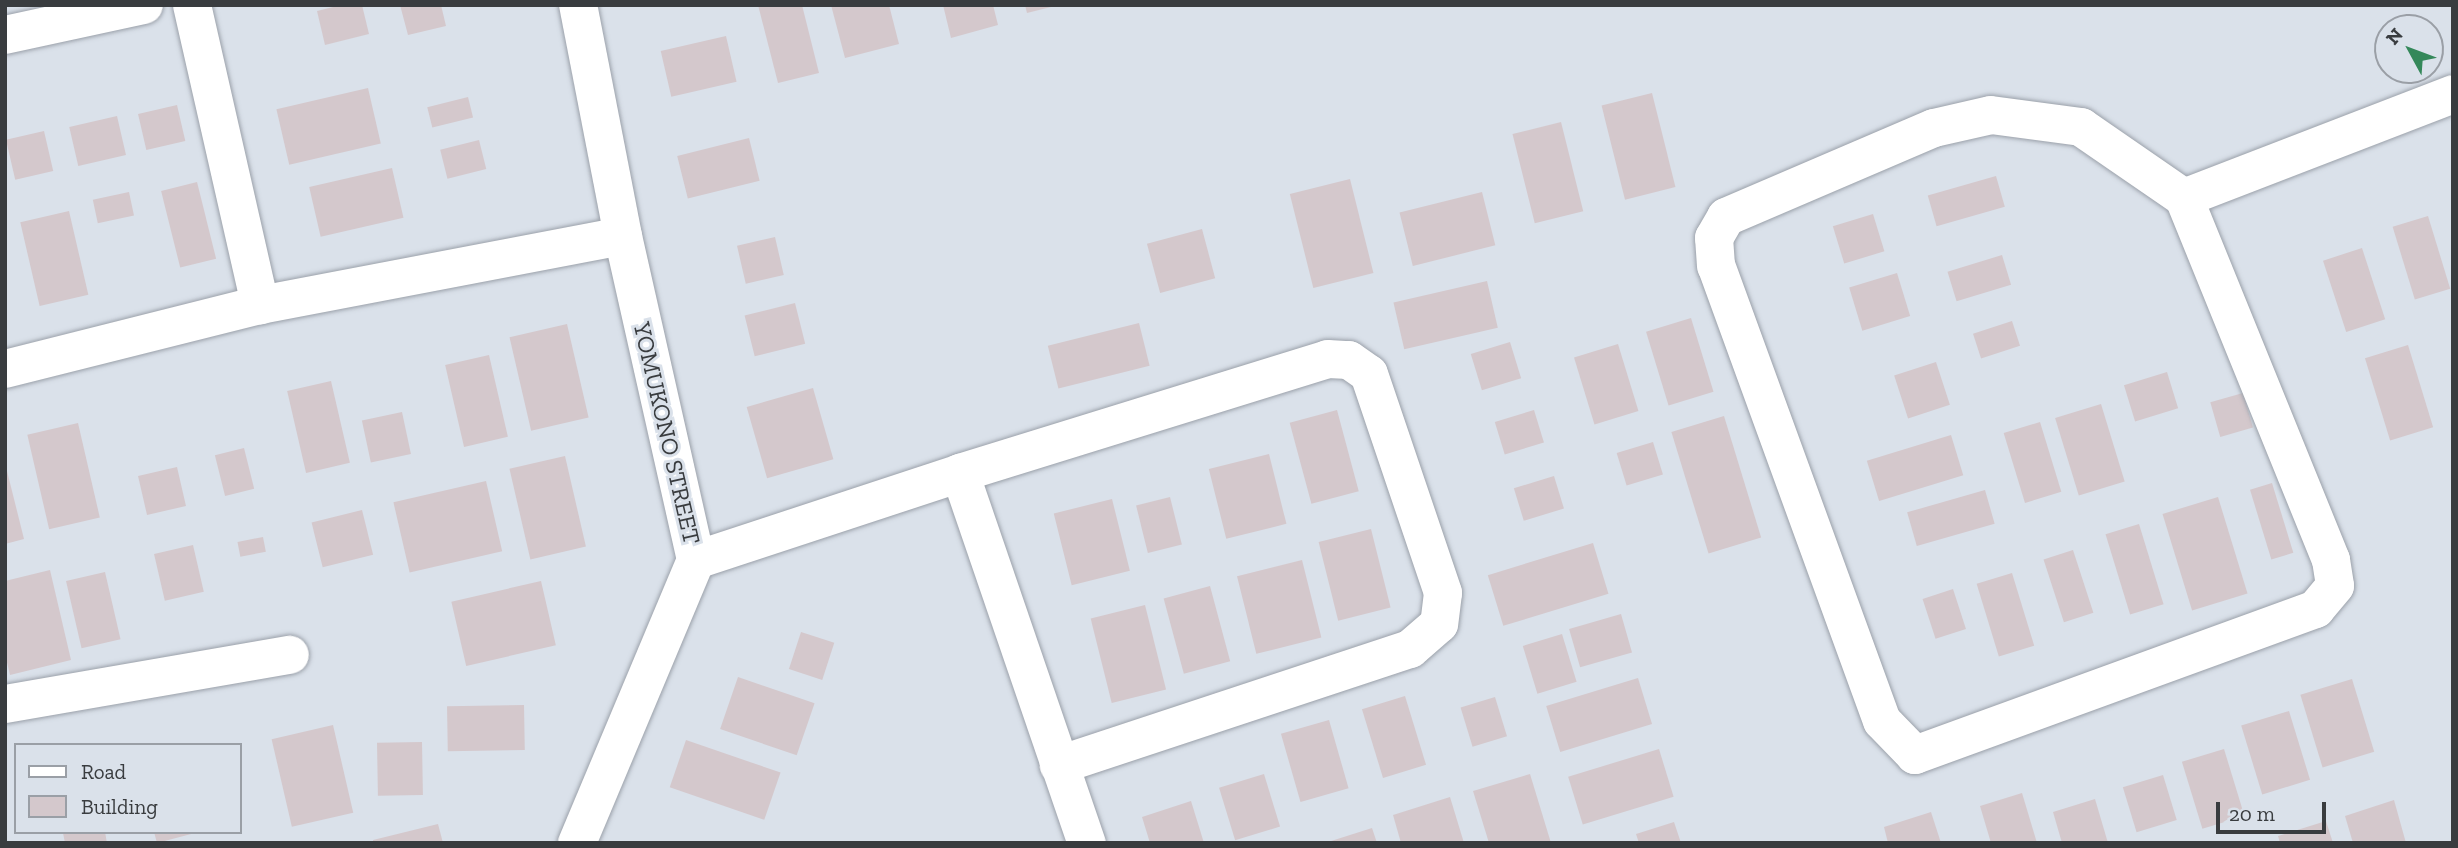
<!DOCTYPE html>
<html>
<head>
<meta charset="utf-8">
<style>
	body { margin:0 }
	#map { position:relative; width:2458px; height:848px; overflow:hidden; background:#dae1ea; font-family:"Zilla Slab",serif }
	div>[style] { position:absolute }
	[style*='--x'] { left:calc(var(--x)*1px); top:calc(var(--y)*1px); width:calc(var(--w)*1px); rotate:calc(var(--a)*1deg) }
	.building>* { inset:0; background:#d4c8cc; transform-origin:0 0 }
	.roads { filter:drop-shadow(0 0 2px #9ba1aa) drop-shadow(0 0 2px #9ba1aa) }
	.minor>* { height:38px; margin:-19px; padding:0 19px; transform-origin:19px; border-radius:19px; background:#fff }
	span { translate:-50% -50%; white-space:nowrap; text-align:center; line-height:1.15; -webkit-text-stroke:6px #dae1ea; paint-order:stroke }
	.street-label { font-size:24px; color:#393c3f }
	.frame { position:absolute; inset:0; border:7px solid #393c3f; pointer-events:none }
	.legend { position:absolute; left:14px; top:743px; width:228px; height:91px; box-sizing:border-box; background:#dae1ea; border:2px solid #9a9fa6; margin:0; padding:9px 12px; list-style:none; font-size:21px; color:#393c3f }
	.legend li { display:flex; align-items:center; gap:14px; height:35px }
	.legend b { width:35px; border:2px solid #9a9fa6 }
	.north { position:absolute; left:2374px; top:14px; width:70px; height:70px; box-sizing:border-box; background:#dae1ea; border:2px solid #9a9fa6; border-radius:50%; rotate:311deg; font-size:19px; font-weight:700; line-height:28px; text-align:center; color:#393c3f }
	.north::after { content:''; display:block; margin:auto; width:24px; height:32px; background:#34885a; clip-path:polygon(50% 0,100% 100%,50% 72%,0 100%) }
	.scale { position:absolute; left:2216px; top:802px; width:110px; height:32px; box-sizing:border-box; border:4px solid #393c3f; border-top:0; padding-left:9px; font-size:21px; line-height:24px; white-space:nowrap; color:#393c3f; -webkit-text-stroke:5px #dae1ea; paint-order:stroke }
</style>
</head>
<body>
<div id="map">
	<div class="building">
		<i style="clip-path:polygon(341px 5px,362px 5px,369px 34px,325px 45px,317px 11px)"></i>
		<i style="clip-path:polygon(400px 5px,441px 5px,446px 26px,408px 35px)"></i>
		<i style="clip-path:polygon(758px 5px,802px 5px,819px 73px,778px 83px)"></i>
		<i style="clip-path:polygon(831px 5px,889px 5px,899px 44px,845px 58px)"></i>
		<i style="clip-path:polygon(943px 5px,993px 5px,998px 25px,951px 38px)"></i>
		<i style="clip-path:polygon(1025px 5px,1055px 5px,1055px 6px,1027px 13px)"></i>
		<i style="left:726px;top:36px;width:47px;height:67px;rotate:77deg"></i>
		<i style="left:368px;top:88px;width:57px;height:94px;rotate:77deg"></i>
		<i style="left:1652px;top:93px;width:97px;height:52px;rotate:76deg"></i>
		<i style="left:468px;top:97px;width:21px;height:42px;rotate:76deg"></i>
		<i style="left:177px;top:105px;width:37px;height:40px;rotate:77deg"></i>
		<i style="left:117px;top:116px;width:40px;height:49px;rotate:77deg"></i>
		<i style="left:1561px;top:122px;width:92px;height:50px;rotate:76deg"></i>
		<i style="left:44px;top:131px;width:41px;height:39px;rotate:77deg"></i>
		<i style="left:749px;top:138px;width:44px;height:74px;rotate:76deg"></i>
		<i style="left:479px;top:140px;width:30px;height:40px;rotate:76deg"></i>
		<i style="left:392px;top:168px;width:51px;height:85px;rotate:77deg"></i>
		<i style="left:1996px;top:176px;width:32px;height:71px;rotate:74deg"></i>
		<i style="left:1350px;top:179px;width:97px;height:62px;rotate:76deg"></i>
		<i style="left:197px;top:182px;width:79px;height:37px;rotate:76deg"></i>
		<i style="left:129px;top:192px;width:24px;height:37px;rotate:78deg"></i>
		<i style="left:1482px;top:192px;width:55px;height:85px;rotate:76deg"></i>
		<i style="left:69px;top:211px;width:86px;height:50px;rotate:77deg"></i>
		<i style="left:1873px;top:214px;width:39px;height:42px;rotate:73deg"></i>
		<i style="left:2428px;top:216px;width:76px;height:37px;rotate:73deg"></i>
		<i style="left:1202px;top:229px;width:51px;height:57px;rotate:75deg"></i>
		<i style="left:775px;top:237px;width:39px;height:39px;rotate:77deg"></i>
		<i style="left:2362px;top:248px;width:75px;height:41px;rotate:72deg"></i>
		<i style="left:2002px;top:255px;width:31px;height:57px;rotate:73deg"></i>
		<i style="left:1897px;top:273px;width:45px;height:50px;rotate:73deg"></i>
		<i style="left:1487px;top:281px;width:48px;height:96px;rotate:77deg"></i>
		<i style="left:795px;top:303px;width:42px;height:52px;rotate:76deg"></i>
		<i style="left:1691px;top:318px;width:77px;height:47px;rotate:73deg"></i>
		<i style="left:2012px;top:321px;width:26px;height:41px;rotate:72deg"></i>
		<i style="left:1139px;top:323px;width:44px;height:94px;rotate:76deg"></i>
		<i style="left:567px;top:324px;width:96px;height:59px;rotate:77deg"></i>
		<i style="left:1510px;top:342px;width:38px;height:41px;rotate:73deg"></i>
		<i style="left:1618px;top:344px;width:70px;height:46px;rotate:73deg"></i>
		<i style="left:2408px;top:345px;width:86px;height:45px;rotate:73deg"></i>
		<i style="left:489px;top:355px;width:84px;height:45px;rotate:77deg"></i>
		<i style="left:1936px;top:362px;width:45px;height:44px;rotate:72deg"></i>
		<i style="left:2167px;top:372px;width:38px;height:45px;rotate:73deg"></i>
		<i style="left:331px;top:381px;width:84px;height:45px;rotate:77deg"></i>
		<i style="left:813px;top:388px;width:74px;height:69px;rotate:74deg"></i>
		<i style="left:2243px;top:393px;width:36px;height:34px;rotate:74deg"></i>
		<i style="left:2101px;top:404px;width:81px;height:48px;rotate:73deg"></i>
		<i style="left:1337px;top:410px;width:84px;height:49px;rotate:75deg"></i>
		<i style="left:1534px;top:410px;width:34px;height:41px;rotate:73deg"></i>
		<i style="left:402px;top:412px;width:43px;height:41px;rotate:78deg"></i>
		<i style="left:1724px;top:416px;width:127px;height:55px;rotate:73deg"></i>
		<i style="left:2040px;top:422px;width:73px;height:38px;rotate:73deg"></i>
		<i style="left:78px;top:423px;width:97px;height:52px;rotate:77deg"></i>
		<i style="left:1951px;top:435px;width:42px;height:88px;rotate:73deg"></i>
		<i style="left:1653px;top:442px;width:34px;height:38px;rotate:73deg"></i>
		<i style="left:244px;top:448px;width:42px;height:30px;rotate:76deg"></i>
		<i style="left:1269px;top:454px;width:72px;height:62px;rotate:76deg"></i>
		<i style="left:565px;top:456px;width:93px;height:57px;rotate:77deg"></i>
		<i style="clip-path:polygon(5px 463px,24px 539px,5px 544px)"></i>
		<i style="left:177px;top:467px;width:40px;height:40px;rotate:77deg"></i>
		<i style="left:1554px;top:476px;width:34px;height:42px;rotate:73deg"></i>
		<i style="left:486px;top:481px;width:72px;height:95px;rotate:77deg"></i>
		<i style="left:2272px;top:483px;width:73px;height:23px;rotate:73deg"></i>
		<i style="left:1985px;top:490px;width:35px;height:81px;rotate:74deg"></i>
		<i style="left:1170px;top:497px;width:49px;height:35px;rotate:76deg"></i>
		<i style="left:2218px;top:497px;width:101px;height:58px;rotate:73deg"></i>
		<i style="left:1112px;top:499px;width:74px;height:60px;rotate:76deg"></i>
		<i style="left:362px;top:510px;width:46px;height:52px;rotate:76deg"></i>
		<i style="left:2139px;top:524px;width:84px;height:35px;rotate:73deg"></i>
		<i style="left:1371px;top:529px;width:81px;height:54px;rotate:76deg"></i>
		<i style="left:263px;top:537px;width:15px;height:26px;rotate:79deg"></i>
		<i style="left:1593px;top:543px;width:53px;height:110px;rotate:73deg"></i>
		<i style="left:193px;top:545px;width:48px;height:40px;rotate:77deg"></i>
		<i style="left:2073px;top:550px;width:66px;height:31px;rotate:72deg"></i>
		<i style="left:1302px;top:560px;width:80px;height:67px;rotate:76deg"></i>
		<i style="clip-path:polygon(50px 570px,71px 660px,10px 675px,5px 654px,5px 581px)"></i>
		<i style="left:105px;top:572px;width:69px;height:40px;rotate:77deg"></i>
		<i style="left:2012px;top:573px;width:76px;height:37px;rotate:73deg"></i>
		<i style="left:541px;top:581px;width:66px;height:92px;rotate:77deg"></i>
		<i style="left:1210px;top:586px;width:78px;height:48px;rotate:75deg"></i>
		<i style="left:1953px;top:589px;width:42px;height:32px;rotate:72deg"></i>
		<i style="left:1145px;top:605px;width:87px;height:56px;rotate:76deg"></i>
		<i style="left:1621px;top:614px;width:40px;height:54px;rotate:74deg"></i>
		<i style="left:801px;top:632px;width:35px;height:39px;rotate:18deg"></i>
		<i style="left:1562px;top:634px;width:50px;height:41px;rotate:73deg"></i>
		<i style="left:738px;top:677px;width:81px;height:55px;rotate:19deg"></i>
		<i style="left:1638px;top:678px;width:48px;height:96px;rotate:73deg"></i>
		<i style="left:2352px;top:679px;width:76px;height:54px;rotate:73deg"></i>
		<i style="left:1405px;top:696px;width:72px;height:45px;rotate:73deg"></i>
		<i style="left:1495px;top:697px;width:41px;height:36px;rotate:73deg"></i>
		<i style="left:524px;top:705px;width:45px;height:77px;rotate:89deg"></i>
		<i style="left:2289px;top:711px;width:72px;height:50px;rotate:73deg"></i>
		<i style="left:1329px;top:720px;width:71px;height:50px;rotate:74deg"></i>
		<i style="left:333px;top:725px;width:90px;height:63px;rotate:77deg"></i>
		<i style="left:686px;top:740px;width:100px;height:50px;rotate:19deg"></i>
		<i style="left:422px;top:742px;width:53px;height:45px;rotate:89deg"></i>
		<i style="left:1659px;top:749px;width:50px;height:95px;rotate:73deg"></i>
		<i style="left:2224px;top:749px;width:70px;height:44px;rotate:73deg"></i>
		<i style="left:1264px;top:774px;width:55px;height:47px;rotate:73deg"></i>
		<i style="clip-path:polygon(1530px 774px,1551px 843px,1489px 843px,1473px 791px)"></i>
		<i style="left:2163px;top:775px;width:47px;height:42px;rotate:73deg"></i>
		<i style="clip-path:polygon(2022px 793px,2037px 843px,1991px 843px,1980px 806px)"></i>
		<i style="clip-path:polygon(1450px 797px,1464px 843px,1401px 843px,1393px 815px)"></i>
		<i style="clip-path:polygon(2095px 799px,2108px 843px,2062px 843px,2053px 812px)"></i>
		<i style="clip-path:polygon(2394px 800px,2406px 843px,2353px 843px,2345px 816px)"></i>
		<i style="clip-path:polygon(1191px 801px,1204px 843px,1150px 843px,1142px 817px)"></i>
		<i style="clip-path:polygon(1931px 812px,1941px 843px,1888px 843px,1884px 827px)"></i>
		<i style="clip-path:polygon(2326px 821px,2333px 843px,2280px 843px,2278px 836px)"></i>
		<i style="clip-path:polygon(1674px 822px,1681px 843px,1639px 843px,1636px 834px)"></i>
		<i style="clip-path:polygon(438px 824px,443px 843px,373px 843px,373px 840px)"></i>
		<i style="clip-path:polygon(1372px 828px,1377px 843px,1328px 843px,1328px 842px)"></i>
		<i style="clip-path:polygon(105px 832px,107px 843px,65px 843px,63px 833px)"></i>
		<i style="clip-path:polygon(154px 832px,195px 832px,195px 833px,157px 843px)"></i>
	</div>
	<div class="roads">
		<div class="minor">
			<i style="--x:192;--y:5;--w:308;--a:77.2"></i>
			<i style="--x:5;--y:35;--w:142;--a:-12.2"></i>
			<i style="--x:1991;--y:115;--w:91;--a:7.6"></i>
			<i style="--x:2081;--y:127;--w:125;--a:34.6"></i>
			<i style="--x:2184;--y:198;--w:391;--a:67.9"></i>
			<i style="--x:2331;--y:560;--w:26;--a:81"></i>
			<i style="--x:2335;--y:586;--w:30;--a:130"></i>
			<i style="--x:2316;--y:609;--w:427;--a:160"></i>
			<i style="--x:1915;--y:755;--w:47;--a:-134.1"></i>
			<i style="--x:1882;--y:721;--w:484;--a:-110"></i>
			<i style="--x:1716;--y:266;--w:28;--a:-94"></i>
			<i style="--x:1714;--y:238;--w:24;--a:-60"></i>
			<i style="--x:1726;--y:217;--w:226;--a:-23.2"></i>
			<i style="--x:1934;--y:128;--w:58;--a:-12.8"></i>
			<i style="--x:2184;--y:198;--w:288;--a:-21.1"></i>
			<i style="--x:5;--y:369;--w:263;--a:-14.1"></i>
			<i style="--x:260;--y:305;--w:369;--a:-10.8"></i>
			<i style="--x:960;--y:473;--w:391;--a:71.1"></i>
			<i style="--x:696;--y:560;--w:278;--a:-18.2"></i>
			<i style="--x:960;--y:473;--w:385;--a:-17.2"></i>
			<i style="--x:1328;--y:359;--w:21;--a:3"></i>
			<i style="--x:1349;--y:360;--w:24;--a:35"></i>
			<i style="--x:1369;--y:374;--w:231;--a:71.3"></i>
			<i style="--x:1443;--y:593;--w:31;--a:97"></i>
			<i style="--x:1439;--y:624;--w:38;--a:139"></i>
			<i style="--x:1410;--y:649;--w:370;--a:161.7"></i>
			<i style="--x:5;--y:704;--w:289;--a:-9.8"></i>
			<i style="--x:577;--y:843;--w:307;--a:-67.2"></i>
			<i style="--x:696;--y:560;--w:332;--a:-102.7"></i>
			<i style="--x:623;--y:236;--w:235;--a:-101"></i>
		</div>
	</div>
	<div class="street-label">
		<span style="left:667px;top:433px;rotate:77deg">YOMUKONO STREET</span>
	</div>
	<div class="frame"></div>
	<ul class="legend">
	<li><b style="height:9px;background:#fff"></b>Road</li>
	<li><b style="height:19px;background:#d4c8cc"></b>Building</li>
	</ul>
	<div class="north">N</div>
	<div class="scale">20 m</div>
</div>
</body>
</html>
